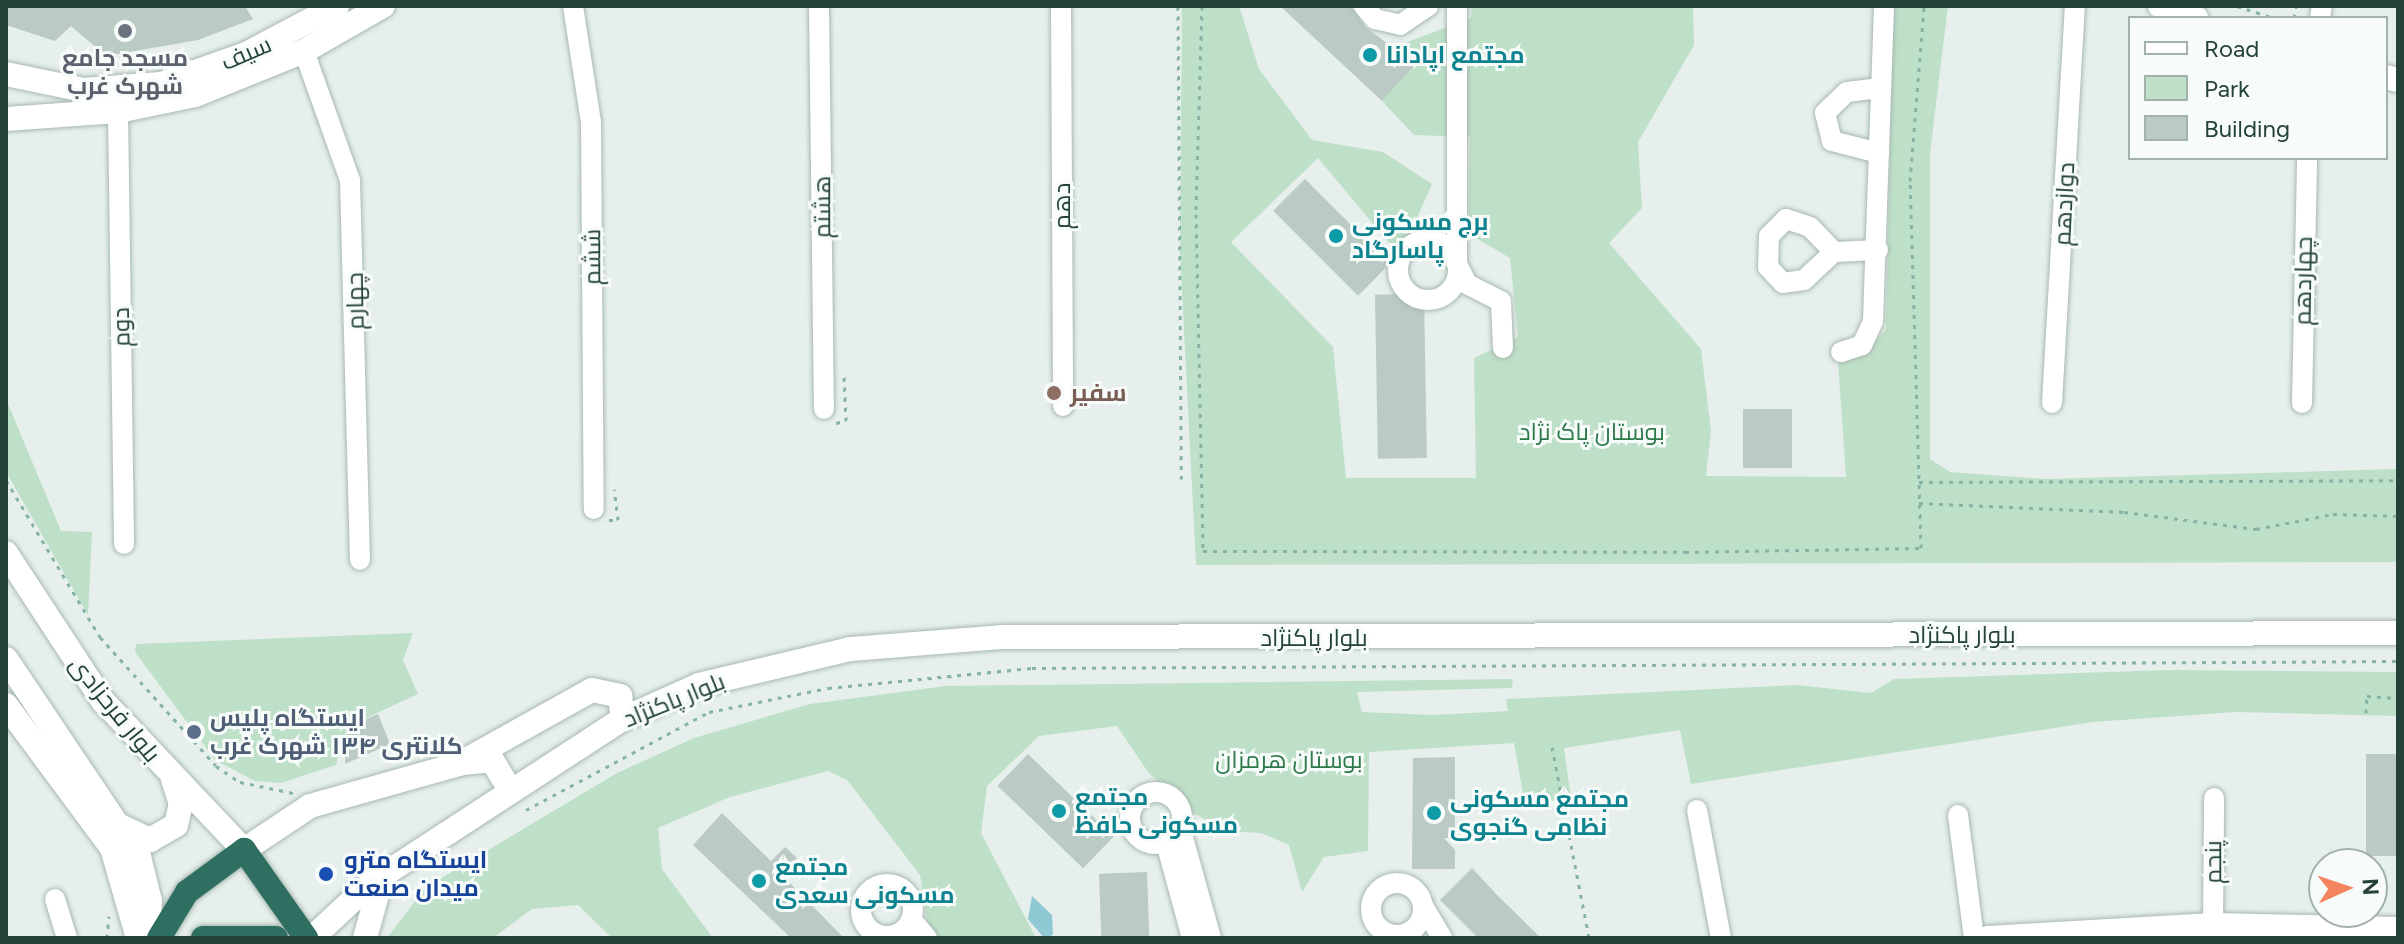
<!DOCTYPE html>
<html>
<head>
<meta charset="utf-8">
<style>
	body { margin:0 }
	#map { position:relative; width:2404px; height:944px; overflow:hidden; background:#e6efeb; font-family:Figtree,Cairo,sans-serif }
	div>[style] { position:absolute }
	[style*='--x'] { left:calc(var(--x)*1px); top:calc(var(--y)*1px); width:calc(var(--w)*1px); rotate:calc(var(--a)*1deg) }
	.green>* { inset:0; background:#bfe0c8 }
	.water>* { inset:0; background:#8ec9d4 }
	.building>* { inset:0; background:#bbcac4; transform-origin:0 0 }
	.path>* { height:3px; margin-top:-1.5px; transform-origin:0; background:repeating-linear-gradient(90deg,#86b3a5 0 4px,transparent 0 10px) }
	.roads { filter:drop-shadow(0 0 2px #a8b8b2) drop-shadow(0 0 2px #a8b8b2) }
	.street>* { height:20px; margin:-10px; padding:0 10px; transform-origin:10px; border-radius:10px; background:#fff }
	.street>.ring { margin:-10px; padding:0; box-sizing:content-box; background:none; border:20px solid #fff; border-radius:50% }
	.secondary>* { height:24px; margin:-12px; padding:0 12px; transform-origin:12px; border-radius:12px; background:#fff }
	.highway>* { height:24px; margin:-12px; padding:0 12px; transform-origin:12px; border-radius:12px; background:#2f6f62 }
	.dots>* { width:22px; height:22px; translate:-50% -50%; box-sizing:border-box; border:4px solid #f7fbf9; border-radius:50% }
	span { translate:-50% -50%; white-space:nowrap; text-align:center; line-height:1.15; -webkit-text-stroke:6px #f7fbf9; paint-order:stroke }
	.street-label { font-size:24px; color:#24423a }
	.culture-label { font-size:24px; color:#0d838f; font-weight:700 }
	.left { translate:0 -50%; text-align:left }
	.worship-label { font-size:24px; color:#5b616d; font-weight:700 }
	.education-label { font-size:24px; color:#785e54; font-weight:700 }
	.park-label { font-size:24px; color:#2d7a4b }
	.service-label { font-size:24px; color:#4e5e75; font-weight:700 }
	.transit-label { font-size:24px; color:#164399; font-weight:700 }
	.frame { position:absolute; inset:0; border:8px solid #24423a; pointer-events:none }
	.legend { position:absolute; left:2128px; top:16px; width:260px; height:144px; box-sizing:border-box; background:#f7fbf9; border:2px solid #a3b1ad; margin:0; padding:10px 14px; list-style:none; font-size:24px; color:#24423a }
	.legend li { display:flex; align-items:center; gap:16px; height:40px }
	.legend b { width:40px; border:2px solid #a3b1ad }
	.north { position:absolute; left:2308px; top:848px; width:80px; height:80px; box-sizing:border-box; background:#f7fbf9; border:2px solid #a3b1ad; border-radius:50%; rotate:87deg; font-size:22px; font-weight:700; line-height:32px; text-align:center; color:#24423a }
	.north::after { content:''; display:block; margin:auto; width:28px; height:36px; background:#f4845f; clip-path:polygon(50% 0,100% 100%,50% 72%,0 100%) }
</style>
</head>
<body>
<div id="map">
	<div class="green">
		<i style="clip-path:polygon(1182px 6px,1239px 6px,1259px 69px,1312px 140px,1383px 152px,1432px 184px,1400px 256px,1318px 158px,1231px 242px,1333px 347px,1346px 478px,1476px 478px,1474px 358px,1518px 337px,1510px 258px,1469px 234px,1470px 137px,1414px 135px,1382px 101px,1416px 64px,1397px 46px,1471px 18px,1472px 6px,1693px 6px,1694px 45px,1638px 142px,1642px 208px,1609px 243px,1701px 349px,1711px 431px,1706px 476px,1846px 477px,1838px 362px,1868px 351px,1886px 329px,1893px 6px,1948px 6px,1930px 153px,1930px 459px,1950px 472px,2046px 479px,2398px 469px,2398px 562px,1196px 565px,1180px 252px)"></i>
		<i style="clip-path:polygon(6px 399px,61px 531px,92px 532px,88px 615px,6px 472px)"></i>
		<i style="clip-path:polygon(413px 633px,403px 660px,418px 694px,347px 727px,336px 765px,281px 783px,255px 781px,215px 760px,135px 652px,136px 644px)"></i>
		<i style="clip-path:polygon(2171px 670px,2398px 672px,2398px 716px,2235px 712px,2093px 722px,1691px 784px,1680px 730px,1564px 748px,1572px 805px,1523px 794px,1514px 743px,1369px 752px,1368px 851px,1324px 857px,1302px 892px,1289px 845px,1261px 833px,1227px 831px,1184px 808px,1148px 772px,1117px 726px,1039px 736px,987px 786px,981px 833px,1036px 938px,930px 938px,920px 875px,847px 780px,828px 771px,730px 797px,658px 828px,662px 869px,713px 938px,612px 938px,578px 905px,532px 909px,493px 938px,387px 938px,425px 888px,617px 773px,694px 738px,810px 704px,946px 686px,1513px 679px,1512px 688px,1357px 692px,1362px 712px,1433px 715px,1508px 711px,1506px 699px,1798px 685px,1871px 693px,1894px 679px)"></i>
	</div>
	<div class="water">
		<i style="clip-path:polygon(1032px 896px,1052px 915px,1053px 935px,1044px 938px,1028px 919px)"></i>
	</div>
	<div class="building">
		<i style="clip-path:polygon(6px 6px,245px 6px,253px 19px,198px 40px,106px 56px,71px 26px,55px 41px,6px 25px)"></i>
		<i style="clip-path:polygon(1280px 6px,1351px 6px,1365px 27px,1416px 64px,1382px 101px)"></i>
		<i style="left:1305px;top:179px;width:120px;height:45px;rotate:45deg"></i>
		<i style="left:1424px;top:294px;width:164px;height:49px;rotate:89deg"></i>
		<i style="left:1743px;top:409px;width:49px;height:59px"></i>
		<i style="clip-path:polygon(378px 714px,390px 744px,345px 764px,347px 727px)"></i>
		<i style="left:1028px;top:754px;width:119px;height:44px;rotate:44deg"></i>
		<i style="left:2398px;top:754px;width:102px;height:32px;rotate:90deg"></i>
		<i style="clip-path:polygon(1455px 757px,1455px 838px,1444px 838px,1455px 850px,1455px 869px,1412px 869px,1413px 758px)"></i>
		<i style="clip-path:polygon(722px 813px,771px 861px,785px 847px,797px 858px,781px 874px,844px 938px,791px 938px,693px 845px)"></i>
		<i style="clip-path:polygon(1472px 868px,1497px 895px,1541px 938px,1478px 938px,1440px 900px)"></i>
		<i style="left:1147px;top:872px;width:66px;height:48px;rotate:88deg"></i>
	</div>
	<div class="path">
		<i style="--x:1178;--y:6;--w:473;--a:89.6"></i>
		<i style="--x:1202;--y:6;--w:208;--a:91.7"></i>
		<i style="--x:1196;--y:214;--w:337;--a:88.8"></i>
		<i style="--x:1203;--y:551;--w:482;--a:0.1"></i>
		<i style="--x:1685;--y:552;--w:236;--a:-1"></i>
		<i style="--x:1921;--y:548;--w:367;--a:-91.7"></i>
		<i style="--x:1910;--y:181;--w:176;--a:-85.4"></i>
		<i style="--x:2237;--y:6;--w:40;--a:18"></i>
		<i style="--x:2294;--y:18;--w:12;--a:-81"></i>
		<i style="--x:836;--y:423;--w:10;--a:-11"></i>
		<i style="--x:846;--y:421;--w:46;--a:-92.5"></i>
		<i style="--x:6;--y:480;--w:183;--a:59.1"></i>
		<i style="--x:100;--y:637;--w:173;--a:48"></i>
		<i style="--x:216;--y:766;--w:29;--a:34"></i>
		<i style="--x:240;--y:782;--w:54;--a:11.7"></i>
		<i style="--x:1919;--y:482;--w:479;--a:-0.2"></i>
		<i style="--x:1919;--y:503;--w:205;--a:2.5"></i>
		<i style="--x:2124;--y:512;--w:133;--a:7.3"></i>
		<i style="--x:2256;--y:529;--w:78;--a:-11"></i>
		<i style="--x:2333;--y:514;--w:65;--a:1.8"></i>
		<i style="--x:609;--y:520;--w:9;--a:0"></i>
		<i style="--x:618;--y:520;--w:31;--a:-97"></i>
		<i style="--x:2366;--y:713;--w:17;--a:-87"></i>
		<i style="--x:2367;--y:696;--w:31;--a:4"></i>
		<i style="--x:1552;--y:747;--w:195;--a:79"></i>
		<i style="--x:526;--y:810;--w:208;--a:-28.2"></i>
		<i style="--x:709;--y:712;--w:121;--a:-11.4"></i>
		<i style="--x:828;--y:688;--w:205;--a:-5.6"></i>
		<i style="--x:1032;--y:668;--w:1366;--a:-0.29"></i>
		<i style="--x:107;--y:938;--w:22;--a:-85"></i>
	</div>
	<div class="roads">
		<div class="street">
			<i style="--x:573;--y:6;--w:117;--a:81.2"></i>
			<i style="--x:591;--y:122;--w:387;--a:89.6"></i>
			<i style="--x:819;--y:6;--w:403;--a:89.3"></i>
			<i style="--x:1061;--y:6;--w:400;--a:89.7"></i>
			<i style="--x:1364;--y:6;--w:17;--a:50"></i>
			<i style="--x:1375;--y:19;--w:26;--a:13"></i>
			<i style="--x:1400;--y:25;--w:34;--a:-34"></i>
			<i style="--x:1457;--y:6;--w:258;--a:90"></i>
			<i style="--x:1457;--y:264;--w:22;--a:63"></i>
			<i style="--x:1467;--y:284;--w:38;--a:27"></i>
			<i style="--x:1501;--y:301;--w:47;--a:87.6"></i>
			<i style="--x:2320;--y:18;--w:12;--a:-81"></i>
			<i style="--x:304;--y:51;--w:137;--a:70.4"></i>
			<i style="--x:350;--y:180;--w:380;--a:88.5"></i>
			<i style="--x:118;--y:111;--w:433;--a:89.2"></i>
			<i style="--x:1879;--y:153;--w:49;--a:-165.7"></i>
			<i style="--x:1832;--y:141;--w:29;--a:-104"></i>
			<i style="--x:1825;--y:113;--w:30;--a:-44"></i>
			<i style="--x:1847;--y:92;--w:34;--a:-7"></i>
			<i class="ring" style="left:1398px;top:240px;width:40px;height:40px"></i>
			<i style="--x:1834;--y:252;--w:41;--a:137"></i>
			<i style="--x:1804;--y:280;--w:21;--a:172"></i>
			<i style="--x:1783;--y:283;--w:22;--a:-133"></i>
			<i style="--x:1768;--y:267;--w:31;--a:-88"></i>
			<i style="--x:1769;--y:236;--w:24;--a:-45"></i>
			<i style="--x:1786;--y:219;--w:25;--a:18"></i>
			<i style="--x:1810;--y:227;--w:35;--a:46"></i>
			<i style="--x:1834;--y:252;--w:44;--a:-2.6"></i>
			<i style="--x:1841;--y:352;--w:22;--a:-18"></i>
			<i style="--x:1862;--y:345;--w:26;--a:-65"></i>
			<i style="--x:1873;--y:321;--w:315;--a:-88"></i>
			<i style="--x:2052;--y:403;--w:398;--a:-86.7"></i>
			<i style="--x:2302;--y:403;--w:245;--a:-88.8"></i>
			<i class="ring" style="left:1130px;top:792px;width:32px;height:32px"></i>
			<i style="--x:1697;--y:810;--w:130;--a:79.4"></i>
			<i style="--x:1958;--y:815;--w:124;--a:82.6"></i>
			<i style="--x:1180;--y:827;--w:115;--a:74.4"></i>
			<i style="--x:1166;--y:843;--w:98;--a:74.7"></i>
			<i class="ring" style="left:1371px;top:883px;width:32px;height:32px"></i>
			<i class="ring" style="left:861px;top:884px;width:32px;height:32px"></i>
			<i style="--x:55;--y:899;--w:41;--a:72.9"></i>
			<i style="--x:1423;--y:906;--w:37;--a:59"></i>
			<i style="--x:911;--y:919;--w:25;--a:50"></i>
			<i style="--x:2213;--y:925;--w:127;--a:-89.5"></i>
		</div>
		<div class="secondary">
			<i style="--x:2160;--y:6;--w:38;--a:18"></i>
			<i style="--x:6;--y:74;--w:79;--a:11.7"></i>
			<i style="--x:83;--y:90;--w:78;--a:-4.4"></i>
			<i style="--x:161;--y:84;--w:90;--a:-19.4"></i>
			<i style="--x:246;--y:54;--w:103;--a:-27.8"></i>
			<i style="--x:2386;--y:77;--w:12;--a:14"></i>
			<i style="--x:6;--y:119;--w:112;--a:-4.1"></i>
			<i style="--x:118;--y:111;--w:79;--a:-11.7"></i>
			<i style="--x:195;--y:95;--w:118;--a:-22"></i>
			<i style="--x:304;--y:51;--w:91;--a:-29.7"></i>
			<i style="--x:6;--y:553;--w:177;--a:56.8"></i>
			<i style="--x:103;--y:701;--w:205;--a:46.6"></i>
			<i style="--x:244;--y:850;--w:79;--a:-33.7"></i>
			<i style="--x:310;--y:806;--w:155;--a:-15.7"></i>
			<i style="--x:459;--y:764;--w:152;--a:-29.1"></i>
			<i style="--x:592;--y:690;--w:29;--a:12"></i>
			<i style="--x:620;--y:696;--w:23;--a:83"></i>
			<i style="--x:6;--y:659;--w:239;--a:56.1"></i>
			<i style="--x:139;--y:857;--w:45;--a:76"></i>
			<i style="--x:150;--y:901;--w:37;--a:93"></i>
			<i style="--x:6;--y:705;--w:178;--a:53.5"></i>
			<i style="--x:112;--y:848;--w:94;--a:73.9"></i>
			<i style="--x:463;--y:763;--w:29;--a:-6"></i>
			<i style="--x:492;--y:760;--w:35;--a:59"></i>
			<i style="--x:122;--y:827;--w:31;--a:25"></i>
			<i style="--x:150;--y:840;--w:30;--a:-30"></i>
			<i style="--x:176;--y:825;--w:22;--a:-77"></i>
			<i style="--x:181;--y:804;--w:25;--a:-108"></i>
			<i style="--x:312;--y:938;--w:81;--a:-43"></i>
			<i style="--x:371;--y:883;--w:301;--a:-33.1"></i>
			<i style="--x:623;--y:719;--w:83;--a:-24.1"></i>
			<i style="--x:699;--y:685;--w:155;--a:-13.4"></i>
			<i style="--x:850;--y:649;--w:152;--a:-4.5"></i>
			<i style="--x:1002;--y:637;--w:1396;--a:-0.16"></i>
			<i style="--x:365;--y:938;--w:63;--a:-74.4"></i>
			<i style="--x:1988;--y:938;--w:225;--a:-3.3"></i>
			<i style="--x:2213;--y:925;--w:185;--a:1.2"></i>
		</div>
		<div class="highway">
			<i style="--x:159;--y:938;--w:54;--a:-58.7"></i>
			<i style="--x:187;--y:892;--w:71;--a:-36.4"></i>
			<i style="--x:244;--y:850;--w:108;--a:54.8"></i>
			<i style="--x:203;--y:938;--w:73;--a:0"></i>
		</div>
	</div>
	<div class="dots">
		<i style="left:125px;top:31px;background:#6b7280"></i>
		<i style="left:1370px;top:55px;background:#0f9aa8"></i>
		<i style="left:1336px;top:236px;background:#0f9aa8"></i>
		<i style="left:1054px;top:393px;background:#8d6e63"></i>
		<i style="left:194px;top:732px;background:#5c6f8a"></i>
		<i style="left:1059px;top:811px;background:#0f9aa8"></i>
		<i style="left:1434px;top:813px;background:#0f9aa8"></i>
		<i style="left:326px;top:874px;background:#1a4fb4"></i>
		<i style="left:759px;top:881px;background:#0f9aa8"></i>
	</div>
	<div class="street-label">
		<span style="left:246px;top:53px;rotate:-23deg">سیف</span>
		<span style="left:2064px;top:204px;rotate:-87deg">دوازدهم</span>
		<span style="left:1062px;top:206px;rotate:-90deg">دهم</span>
		<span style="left:822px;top:207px;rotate:-90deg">هشتم</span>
		<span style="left:592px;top:257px;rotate:-90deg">ششم</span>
		<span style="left:2303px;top:281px;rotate:-89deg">چهاردهم</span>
		<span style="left:355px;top:301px;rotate:-91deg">چهارم</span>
		<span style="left:121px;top:327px;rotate:-91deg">دوم</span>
		<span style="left:1962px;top:635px">بلوار پاکنژاد</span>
		<span style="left:1314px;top:638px">بلوار پاکنژاد</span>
		<span style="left:674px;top:700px;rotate:-22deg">بلوار پاکنژاد</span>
		<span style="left:115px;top:709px;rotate:51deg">بلوار فرحزادی</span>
		<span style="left:2213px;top:862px;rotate:-90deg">پنجم</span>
	</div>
	<div class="culture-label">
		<span class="left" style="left:1386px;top:55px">مجتمع اپادانا</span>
		<span class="left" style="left:1352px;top:236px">برج مسکونی<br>پاسارگاد</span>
		<span class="left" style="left:1075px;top:811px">مجتمع<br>مسکونی حافظ</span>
		<span class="left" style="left:1450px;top:813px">مجتمع مسکونی<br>نظامی گنجوی</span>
		<span class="left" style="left:775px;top:881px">مجتمع<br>مسکونی سعدی</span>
	</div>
	<div class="worship-label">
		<span style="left:125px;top:72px">مسجد جامع<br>شهرک غرب</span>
	</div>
	<div class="education-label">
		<span class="left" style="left:1070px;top:393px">سفیر</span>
	</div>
	<div class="park-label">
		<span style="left:1592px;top:432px">بوستان پاک نژاد</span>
		<span style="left:1289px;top:760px">بوستان هرمزان</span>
	</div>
	<div class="service-label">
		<span class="left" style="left:210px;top:732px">ایستگاه پلیس<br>کلانتری ۱۳۴ شهرک غرب</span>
	</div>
	<div class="transit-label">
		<span class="left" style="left:344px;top:874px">ایستگاه مترو<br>میدان صنعت</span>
	</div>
	<div class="frame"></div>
	<ul class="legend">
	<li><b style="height:10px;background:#fff"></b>Road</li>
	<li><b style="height:22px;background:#bfe0c8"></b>Park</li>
	<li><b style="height:22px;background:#bbcac4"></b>Building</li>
	</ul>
	<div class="north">N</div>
</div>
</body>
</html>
